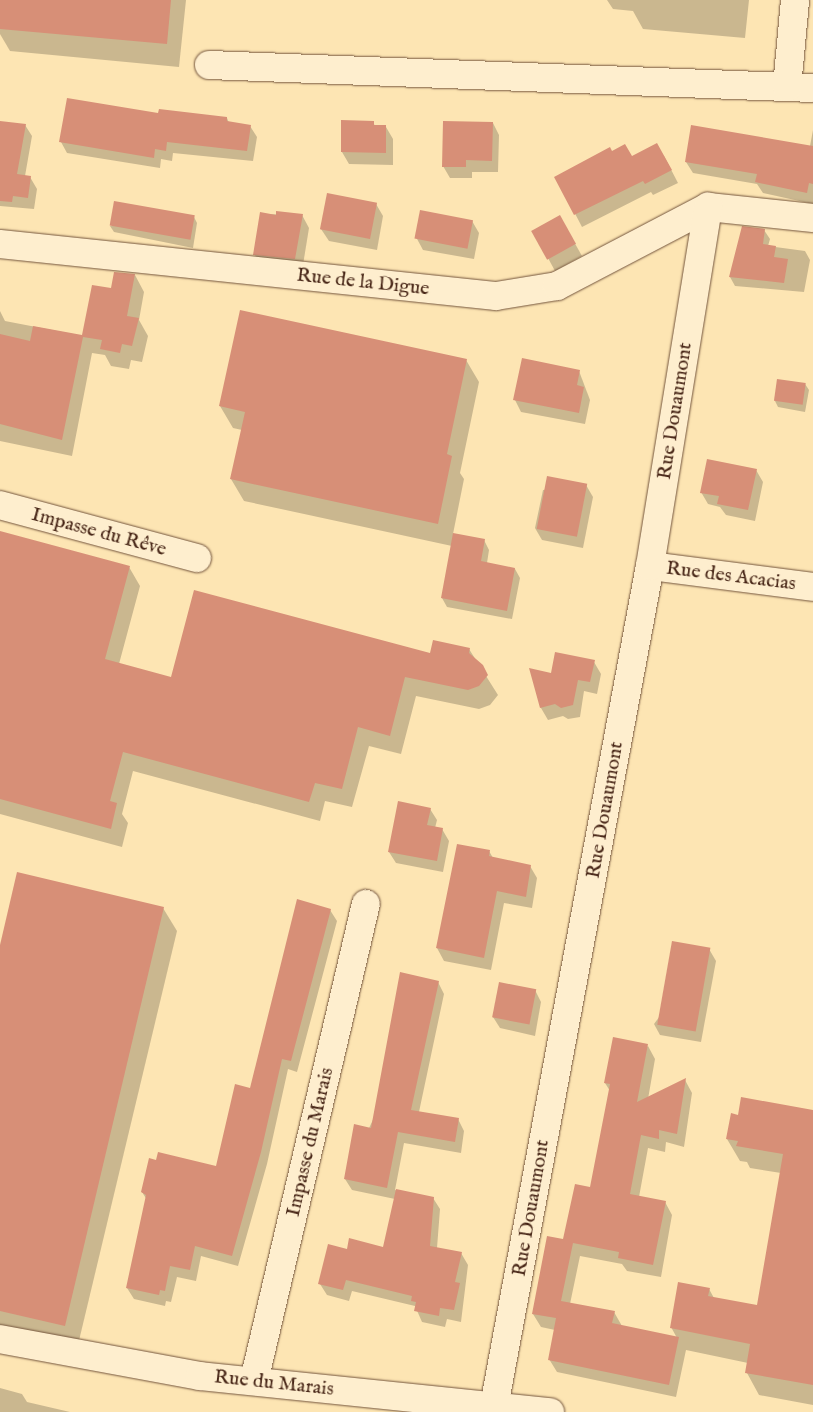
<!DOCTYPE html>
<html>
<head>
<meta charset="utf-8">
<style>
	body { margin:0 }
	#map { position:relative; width:813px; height:1412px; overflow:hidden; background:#fde5b3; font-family:"IM FELL English",serif }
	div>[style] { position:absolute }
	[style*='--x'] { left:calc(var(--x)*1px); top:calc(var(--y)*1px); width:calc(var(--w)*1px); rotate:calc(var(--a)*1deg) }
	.shadow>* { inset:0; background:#0003 }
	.building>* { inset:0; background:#d78f77; transform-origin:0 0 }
	.roads { filter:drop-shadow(0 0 1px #74553d) drop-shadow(0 0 1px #74553d) }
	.minor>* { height:28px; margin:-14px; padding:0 14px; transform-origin:14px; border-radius:14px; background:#feeece }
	span { translate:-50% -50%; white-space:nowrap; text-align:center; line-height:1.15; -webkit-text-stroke:4px #feeece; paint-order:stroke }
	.street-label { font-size:20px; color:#472516 }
</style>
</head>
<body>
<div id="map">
	<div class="shadow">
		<i style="clip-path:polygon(0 0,186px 0,179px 67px,10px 51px,0 34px)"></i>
		<i style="clip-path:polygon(607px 0,749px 0,745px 38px,643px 29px,633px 11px,613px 9px)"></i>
		<i style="clip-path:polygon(159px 114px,227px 118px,229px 123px,250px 126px,257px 137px,253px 161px,173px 153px,172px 161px,161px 159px,160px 168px,67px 153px,61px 142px)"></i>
		<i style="clip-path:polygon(0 122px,25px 125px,32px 136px,25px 176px,30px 177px,37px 189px,34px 209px,0 206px)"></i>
		<i style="clip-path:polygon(343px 122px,373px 122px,375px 126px,386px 127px,393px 139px,393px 165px,349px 164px,342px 152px)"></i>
		<i style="clip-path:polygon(493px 123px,499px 135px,498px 172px,472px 172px,472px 178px,450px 178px,443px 166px)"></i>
		<i style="clip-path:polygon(813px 130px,813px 204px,763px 193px,757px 184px,693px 173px,686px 162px,810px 146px)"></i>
		<i style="clip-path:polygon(612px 152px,632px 157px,664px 156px,678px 183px,653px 195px,651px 192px,582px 227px,556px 177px)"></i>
		<i style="clip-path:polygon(376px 204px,383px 216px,377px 250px,329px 241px,321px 229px)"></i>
		<i style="clip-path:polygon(261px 214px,302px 215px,309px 228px,302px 271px,262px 267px,255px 255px)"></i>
		<i style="clip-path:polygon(194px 217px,197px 223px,193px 248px,114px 232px,110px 226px)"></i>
		<i style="clip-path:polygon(560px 217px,582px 256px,555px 271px,548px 258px)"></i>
		<i style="clip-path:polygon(472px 221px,479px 233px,474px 259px,423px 250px,416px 237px)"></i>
		<i style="clip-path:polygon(764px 230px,770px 239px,768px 246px,805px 251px,810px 260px,804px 292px,735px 286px,730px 277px)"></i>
		<i style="clip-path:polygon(135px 275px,144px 292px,139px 320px,148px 336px,142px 362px,131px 360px,129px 369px,111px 366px,105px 355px,92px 353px,72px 456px,0 441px,0 311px,5px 321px,83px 336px,112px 290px)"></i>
		<i style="clip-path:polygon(466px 360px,479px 382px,460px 473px,464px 479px,453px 534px,484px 540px,489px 550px,487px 563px,515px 569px,520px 578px,512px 619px,447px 607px,442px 598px,452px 546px,244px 501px,231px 479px,242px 430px,233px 428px,220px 406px)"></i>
		<i style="clip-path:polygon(579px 371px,590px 400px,585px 424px,521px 412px,515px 400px)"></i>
		<i style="clip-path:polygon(805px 384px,809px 390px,805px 412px,778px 407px,775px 401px)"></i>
		<i style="clip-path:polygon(756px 470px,763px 482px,755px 521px,726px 515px,720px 507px,708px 504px,701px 492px)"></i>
		<i style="clip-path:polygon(586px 485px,593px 497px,583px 548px,542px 540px,535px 528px,543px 490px)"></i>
		<i style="clip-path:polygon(0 532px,129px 567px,140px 586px,119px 664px,172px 679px,469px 649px,498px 695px,490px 705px,479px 709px,416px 696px,401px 754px,369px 746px,352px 807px,325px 801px,320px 821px,133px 771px,122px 814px,128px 823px,122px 847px,0 814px)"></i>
		<i style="clip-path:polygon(594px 662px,601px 674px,597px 694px,584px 691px,580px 717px,568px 719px,563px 716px,548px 720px,541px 708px,531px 670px,552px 674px)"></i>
		<i style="clip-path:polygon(430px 809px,437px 820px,435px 828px,442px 829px,449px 841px,443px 872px,396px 863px,389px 852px)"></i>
		<i style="clip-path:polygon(489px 851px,493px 858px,530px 866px,537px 878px,532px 908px,504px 903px,491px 970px,444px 961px,437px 948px)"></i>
		<i style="clip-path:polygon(163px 908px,177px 931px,77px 1349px,0 1331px,0 950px)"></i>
		<i style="clip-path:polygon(330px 910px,337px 921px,297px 1072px,288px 1069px,267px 1164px,238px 1266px,201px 1256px,196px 1281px,177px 1277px,171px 1302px,166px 1301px,165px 1306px,134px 1299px,127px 1288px,147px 1200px,142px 1192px,217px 1167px)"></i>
		<i style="clip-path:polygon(709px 949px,716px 961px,701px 1042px,660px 1035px,654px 1024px)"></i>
		<i style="clip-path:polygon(438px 982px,444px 994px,419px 1112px,458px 1119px,464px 1131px,461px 1153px,404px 1143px,395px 1190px,433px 1198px,440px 1209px,437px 1248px,461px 1253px,468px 1265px,461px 1322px,447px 1319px,445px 1327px,422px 1322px,415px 1306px,352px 1291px,349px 1301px,327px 1295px,320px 1284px,348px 1250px,384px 1248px,395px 1199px,352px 1190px,345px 1179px)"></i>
		<i style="clip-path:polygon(535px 990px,541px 1002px,535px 1036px,500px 1028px,493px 1017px)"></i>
		<i style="clip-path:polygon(648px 1046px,655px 1059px,648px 1099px,685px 1080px,692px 1093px,684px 1147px,666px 1142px,665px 1152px,648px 1148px,639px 1197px,665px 1202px,672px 1215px,661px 1277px,627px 1271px,622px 1264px,580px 1256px,570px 1304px,614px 1312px,622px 1326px,677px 1338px,671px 1327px,709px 1289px,714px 1298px,758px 1307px,781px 1173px,750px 1168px,747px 1162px,740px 1161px,727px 1139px,813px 1111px,813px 1405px,759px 1395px,747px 1373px,748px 1363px,686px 1350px,676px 1397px,557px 1372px,549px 1359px,555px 1330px,541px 1327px,533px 1314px,564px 1240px,591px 1188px,610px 1091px,605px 1083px)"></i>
		<i style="clip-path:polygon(0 1388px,22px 1394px,27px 1402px,70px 1412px,0 1412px)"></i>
	</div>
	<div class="building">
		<i style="clip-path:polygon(0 0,171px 0,167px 44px,0 29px)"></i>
		<i style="clip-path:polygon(67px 98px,158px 113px,159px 109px,227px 117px,227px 121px,251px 125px,247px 151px,167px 142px,166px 151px,155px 149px,154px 158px,59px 142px)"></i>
		<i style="clip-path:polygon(341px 120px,374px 121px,374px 125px,386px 125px,386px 153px,341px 152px)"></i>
		<i style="clip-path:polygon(0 121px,26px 124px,17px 174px,31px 176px,28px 198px,13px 196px,12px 202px,0 201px)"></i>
		<i style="clip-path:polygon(443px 121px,493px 122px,492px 161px,466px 160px,466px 167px,442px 167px)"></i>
		<i style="clip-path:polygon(691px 125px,813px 146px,813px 184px,809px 183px,807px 193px,755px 182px,757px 174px,685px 162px)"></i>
		<i style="clip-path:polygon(657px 143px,672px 170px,645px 184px,643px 181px,574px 215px,554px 177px,610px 147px,612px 151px,625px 144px,632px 156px)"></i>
		<i style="left:327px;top:193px;width:51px;height:37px;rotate:11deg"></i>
		<i style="left:114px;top:201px;width:82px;height:25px;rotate:10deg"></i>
		<i style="left:420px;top:210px;width:54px;height:29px;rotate:11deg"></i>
		<i style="clip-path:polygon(276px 211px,303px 214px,295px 259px,253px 255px,260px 212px,276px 215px)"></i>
		<i style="left:560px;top:215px;width:33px;height:33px;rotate:61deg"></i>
		<i style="clip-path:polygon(742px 226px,765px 229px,763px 244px,776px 246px,774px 257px,788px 259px,784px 283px,729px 277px)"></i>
		<i style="clip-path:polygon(114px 272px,135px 274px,127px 316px,139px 318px,132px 346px,122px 344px,120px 353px,100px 349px,102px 340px,83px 337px,62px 440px,0 424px,0 334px,30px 341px,33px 326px,82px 335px,92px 285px,111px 288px)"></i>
		<i style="clip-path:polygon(240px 310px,467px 359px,447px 454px,452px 456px,438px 524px,230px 479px,245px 412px,219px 406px)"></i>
		<i style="clip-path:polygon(522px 358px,580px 370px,577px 385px,584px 387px,579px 413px,513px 400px)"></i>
		<i style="left:777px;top:379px;width:29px;height:22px;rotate:8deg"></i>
		<i style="clip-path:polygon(707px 459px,757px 469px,748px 510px,717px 504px,719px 496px,700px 493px)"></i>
		<i style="left:547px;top:476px;width:41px;height:54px;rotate:11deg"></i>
		<i style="clip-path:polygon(0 531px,130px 566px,105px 659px,171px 677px,194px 590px,430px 653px,433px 640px,470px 648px,469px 653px,483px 665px,488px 675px,479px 686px,468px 690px,405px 677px,390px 736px,358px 727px,342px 789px,315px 783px,309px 802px,123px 752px,110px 801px,117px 803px,111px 829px,0 799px)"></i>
		<i style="clip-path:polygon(453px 533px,485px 539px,481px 561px,515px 568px,507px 611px,441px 598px)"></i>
		<i style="clip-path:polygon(555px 652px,595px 660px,590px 682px,578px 680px,573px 705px,561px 708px,555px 704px,540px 708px,529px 668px,551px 673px)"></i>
		<i style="clip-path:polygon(398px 801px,431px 808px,427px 825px,443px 828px,437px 861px,388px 852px)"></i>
		<i style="clip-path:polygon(457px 844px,490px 850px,489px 856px,531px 865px,526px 897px,497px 891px,484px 958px,436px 948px)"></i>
		<i style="clip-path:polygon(17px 872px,164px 907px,65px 1326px,0 1311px,0 945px)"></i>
		<i style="clip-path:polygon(297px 899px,331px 909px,291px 1061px,282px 1059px,261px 1152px,232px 1256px,195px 1246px,190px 1270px,170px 1266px,165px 1291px,160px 1290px,159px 1295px,126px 1288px,146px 1195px,141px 1192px,149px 1158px,156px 1160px,158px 1152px,216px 1166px,235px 1084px,250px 1088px)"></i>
		<i style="left:672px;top:941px;width:39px;height:85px;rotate:10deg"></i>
		<i style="clip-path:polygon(400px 972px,439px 981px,411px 1110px,459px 1118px,455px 1142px,398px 1132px,387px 1188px,344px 1179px,354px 1124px,371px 1128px)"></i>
		<i style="left:499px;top:982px;width:38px;height:36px;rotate:11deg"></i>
		<i style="clip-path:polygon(613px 1037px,648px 1044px,637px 1102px,686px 1078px,677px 1134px,659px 1130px,659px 1139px,641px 1135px,630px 1194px,666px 1201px,653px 1265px,618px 1258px,619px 1252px,573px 1243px,561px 1301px,615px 1311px,612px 1323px,679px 1337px,669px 1385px,548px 1360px,556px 1318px,532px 1314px,547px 1236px,563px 1239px,575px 1184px,590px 1187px,610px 1084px,604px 1083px)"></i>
		<i style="clip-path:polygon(741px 1097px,813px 1110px,813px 1385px,745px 1373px,750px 1344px,670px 1328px,678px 1282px,710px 1288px,708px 1296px,757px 1305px,783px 1154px,736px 1146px,738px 1141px,726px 1139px,731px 1113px,738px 1115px)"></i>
		<i style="clip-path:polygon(396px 1189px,434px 1197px,430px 1246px,462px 1252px,455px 1282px,460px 1283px,454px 1310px,440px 1308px,439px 1316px,414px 1311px,416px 1302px,411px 1301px,412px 1296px,346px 1280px,343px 1290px,318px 1284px,328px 1244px,347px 1249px,349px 1238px,383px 1247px)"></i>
	</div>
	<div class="roads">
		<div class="minor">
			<i style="--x:209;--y:65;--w:604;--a:2.18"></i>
			<i style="--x:787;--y:87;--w:87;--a:-84.7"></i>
			<i style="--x:708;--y:207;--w:106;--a:6"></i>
			<i style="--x:0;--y:244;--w:499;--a:6"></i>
			<i style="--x:496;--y:296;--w:62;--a:-9.3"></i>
			<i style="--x:557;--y:286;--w:170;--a:-27.6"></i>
			<i style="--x:0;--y:505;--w:204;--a:15.1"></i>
			<i style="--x:650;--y:566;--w:164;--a:7.3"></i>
			<i style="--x:0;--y:1339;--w:203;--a:10.5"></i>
			<i style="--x:200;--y:1376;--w:352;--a:5.9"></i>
			<i style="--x:254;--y:1381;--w:490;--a:-76.8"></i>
			<i style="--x:493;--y:1412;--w:860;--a:-79.49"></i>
			<i style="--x:650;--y:566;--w:364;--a:-80.8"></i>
		</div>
	</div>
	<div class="street-label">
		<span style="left:363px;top:282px;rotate:6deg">Rue de la Digue</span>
		<span style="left:675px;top:411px;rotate:-81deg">Rue Douaumont</span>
		<span style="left:99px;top:532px;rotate:15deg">Impasse du Rêve</span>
		<span style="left:731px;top:576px;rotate:7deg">Rue des Acacias</span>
		<span style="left:605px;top:810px;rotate:-80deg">Rue Douaumont</span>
		<span style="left:310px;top:1142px;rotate:-77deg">Impasse du Marais</span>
		<span style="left:531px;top:1208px;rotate:-80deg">Rue Douaumont</span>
		<span style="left:274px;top:1383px;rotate:6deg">Rue du Marais</span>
	</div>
</div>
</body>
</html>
